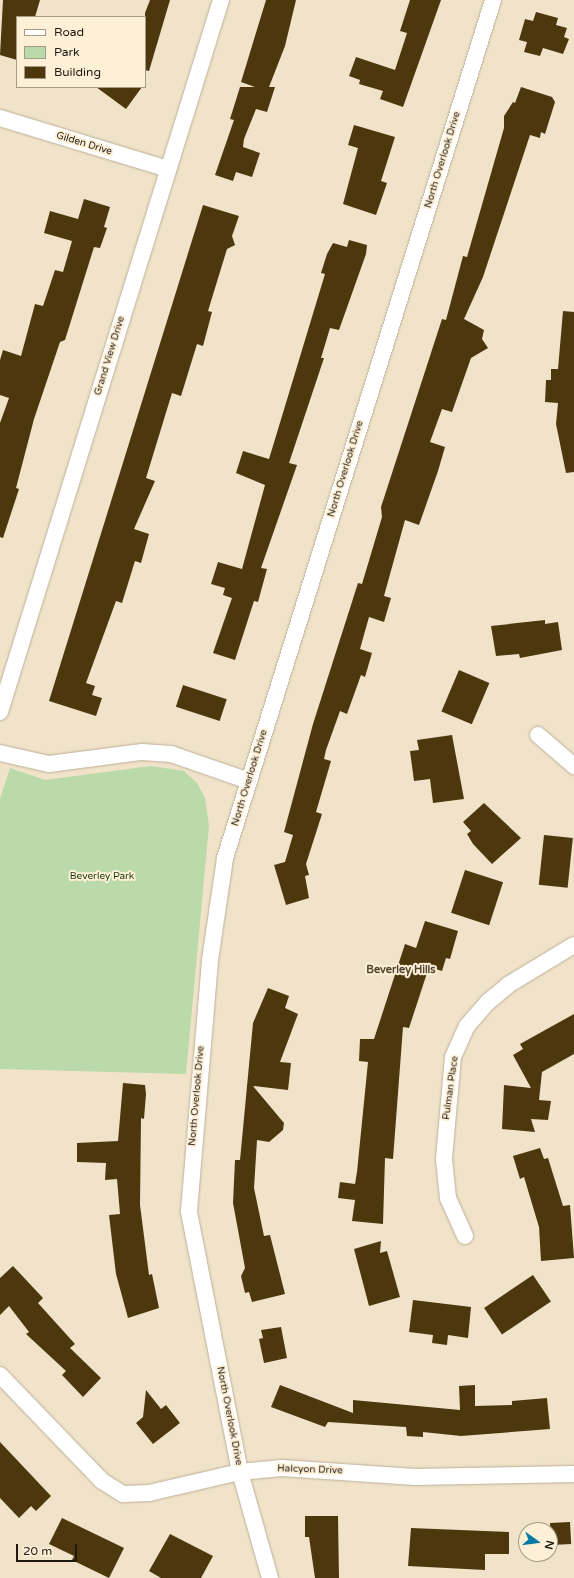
<!DOCTYPE html>
<html>
<head>
<meta charset="utf-8">
<style>
	body { margin:0 }
	#map { position:relative; width:574px; height:1578px; overflow:hidden; background:#f0e3ca; font-family:"Varela Round",sans-serif }
	div>[style] { position:absolute }
	[style*='--x'] { left:calc(var(--x)*1px); top:calc(var(--y)*1px); width:calc(var(--w)*1px); rotate:calc(var(--a)*1deg) }
	.green>* { inset:0; background:#badaaa }
	.building>* { inset:0; background:#4d380e; transform-origin:0 0 }
	.roads { filter:drop-shadow(0 0 1px #bdb098) drop-shadow(0 0 1px #bdb098) }
	.street>* { height:16px; margin:-8px; padding:0 8px; transform-origin:8px; border-radius:8px; background:#fff }
	span { translate:-50% -50%; white-space:nowrap; text-align:center; line-height:1.15; -webkit-text-stroke:4px #fef0d7; paint-order:stroke }
	.street-label { font-size:10px; color:#1e1910 }
	.park-label { font-size:10px; color:#1f3c0b }
	.neighbourhood-label { font-size:11px; color:#524732; font-weight:700 }
	.legend { position:absolute; left:16px; top:16px; width:130px; height:72px; box-sizing:border-box; background:#fef0d7; border:1px solid #a49a87; margin:0; padding:5px 7px; list-style:none; font-size:12px; color:#1e1910 }
	.legend li { display:flex; align-items:center; gap:8px; height:20px }
	.legend b { width:20px; border:1px solid #a49a87 }
	.north { position:absolute; left:518px; top:1522px; width:40px; height:40px; box-sizing:border-box; background:#fef0d7; border:1px solid #a49a87; border-radius:50%; rotate:104deg; font-size:11px; font-weight:700; line-height:16px; text-align:center; color:#1e1910 }
	.north::after { content:''; display:block; margin:auto; width:14px; height:18px; background:#067ba3; clip-path:polygon(50% 0,100% 100%,50% 72%,0 100%) }
	.scale { position:absolute; left:16px; top:1544px; width:61px; height:18px; box-sizing:border-box; border:2px solid #1e1910; border-top:0; padding-left:5px; font-size:12px; line-height:14px; white-space:nowrap; color:#1e1910; -webkit-text-stroke:3px #fef0d7; paint-order:stroke }
</style>
</head>
<body>
<div id="map">
	<div class="green">
		<i style="clip-path:polygon(151px 766px,184px 771px,197px 783px,205px 798px,209px 826px,186px 1074px,0 1069px,0 799px,10px 768px,45px 780px)"></i>
	</div>
	<div class="building">
		<i style="clip-path:polygon(3px 0,40px 0,35px 17px,17px 17px,17px 60px,0 55px)"></i>
		<i style="clip-path:polygon(150px 0,170px 0,149px 71px,145px 70px,145px 13px)"></i>
		<i style="clip-path:polygon(266px 0,296px 0,285px 46px,269px 87px,275px 87px,267px 112px,256px 109px,244px 139px,243px 147px,260px 153px,252px 177px,236px 172px,233px 181px,215px 175px,234px 120px,230px 119px,240px 87px,255px 87px,241px 82px)"></i>
		<i style="clip-path:polygon(410px 0,441px 0,403px 107px,380px 99px,383px 91px,359px 84px,360px 80px,349px 76px,356px 57px,395px 70px,407px 33px,400px 31px)"></i>
		<i style="clip-path:polygon(536px 12px,558px 18px,556px 25px,567px 28px,564px 37px,569px 39px,563px 54px,543px 48px,540px 56px,524px 52px,527px 42px,519px 40px,525px 19px,533px 21px)"></i>
		<i style="clip-path:polygon(96px 87px,142px 87px,126px 109px)"></i>
		<i style="clip-path:polygon(521px 87px,552px 97px,555px 102px,545px 134px,541px 132px,540px 138px,530px 135px,483px 277px,464px 319px,484px 330px,482px 339px,488px 348px,471px 358px,452px 412px,442px 409px,430px 442px,445px 447px,438px 471px,419px 525px,405px 520px,384px 596px,391px 598px,384px 622px,369px 617px,360px 649px,372px 653px,365px 677px,361px 675px,347px 714px,340px 711px,326px 750px,324px 759px,331px 761px,316px 812px,322px 814px,306px 864px,309px 875px,305px 876px,309px 898px,286px 905px,274px 865px,285px 862px,293px 835px,284px 832px,313px 724px,358px 583px,362px 584px,382px 517px,381px 507px,442px 319px,446px 320px,463px 256px,467px 257px,504px 128px,504px 116px,513px 102px,515px 103px)"></i>
		<i style="clip-path:polygon(354px 125px,395px 137px,381px 181px,387px 183px,376px 215px,343px 204px,358px 148px,348px 145px)"></i>
		<i style="clip-path:polygon(84px 199px,110px 207px,104px 227px,107px 228px,100px 248px,94px 247px,65px 340px,60px 342px,34px 419px,16px 488px,19px 489px,3px 538px,0 537px,0 423px,9px 398px,0 395px,0 360px,3px 350px,21px 356px,35px 304px,43px 306px,55px 270px,63px 272px,72px 241px,44px 233px,50px 211px,78px 219px)"></i>
		<i style="clip-path:polygon(203px 205px,239px 216px,232px 236px,235px 245px,227px 249px,208px 311px,212px 312px,203px 346px,197px 344px,181px 396px,172px 393px,146px 478px,155px 481px,134px 529px,149px 534px,141px 563px,135px 561px,122px 603px,116px 601px,86px 683px,95px 686px,92px 695px,102px 698px,96px 716px,49px 701px)"></i>
		<i style="clip-path:polygon(349px 240px,367px 245px,366px 254px,339px 330px,330px 328px,321px 358px,324px 358px,289px 463px,297px 465px,261px 568px,267px 569px,258px 602px,254px 601px,235px 660px,213px 653px,232px 598px,223px 595px,225px 588px,211px 584px,218px 562px,242px 569px,265px 485px,236px 473px,243px 451px,269px 459px,325px 274px,321px 273px,327px 254px,333px 243px,347px 247px)"></i>
		<i style="clip-path:polygon(563px 311px,574px 312px,574px 472px,566px 473px,556px 424px,558px 403px,545px 402px,546px 380px,551px 380px,551px 369px,558px 369px)"></i>
		<i style="clip-path:polygon(545px 620px,545px 624px,558px 622px,562px 650px,520px 658px,519px 654px,496px 656px,491px 626px)"></i>
		<i style="left:459px;top:670px;width:33px;height:45px;rotate:23deg"></i>
		<i style="left:183px;top:685px;width:46px;height:23px;rotate:18deg"></i>
		<i style="clip-path:polygon(452px 735px,464px 799px,433px 803px,430px 779px,414px 781px,410px 751px,419px 750px,417px 740px)"></i>
		<i style="clip-path:polygon(484px 803px,521px 838px,492px 864px,473px 844px,467px 834px,471px 831px,463px 822px)"></i>
		<i style="left:544px;top:835px;width:29px;height:50px;rotate:6deg"></i>
		<i style="left:465px;top:870px;width:40px;height:45px;rotate:18deg"></i>
		<i style="clip-path:polygon(425px 921px,458px 931px,450px 959px,446px 958px,442px 971px,429px 967px,409px 1028px,403px 1027px,393px 1159px,385px 1158px,383px 1224px,352px 1221px,355px 1200px,338px 1198px,340px 1182px,355px 1184px,357px 1172px,368px 1062px,359px 1061px,360px 1039px,374px 1039px,405px 944px,416px 948px)"></i>
		<i style="clip-path:polygon(268px 988px,289px 996px,285px 1008px,298px 1014px,280px 1062px,291px 1063px,288px 1090px,253px 1086px,284px 1123px,283px 1130px,269px 1142px,257px 1140px,254px 1188px,264px 1236px,270px 1235px,285px 1294px,252px 1302px,249px 1292px,245px 1293px,241px 1276px,245px 1268px,233px 1203px,235px 1160px,240px 1160px,253px 1023px)"></i>
		<i style="clip-path:polygon(574px 1014px,574px 1054px,542px 1072px,539px 1100px,551px 1101px,548px 1120px,531px 1119px,535px 1132px,502px 1129px,504px 1085px,531px 1088px,513px 1055px,523px 1049px,520px 1044px)"></i>
		<i style="clip-path:polygon(123px 1083px,145px 1085px,146px 1094px,144px 1119px,141px 1118px,140px 1205px,149px 1275px,152px 1274px,159px 1308px,128px 1318px,116px 1274px,109px 1215px,120px 1214px,117px 1179px,105px 1180px,106px 1163px,77px 1162px,77px 1143px,118px 1141px)"></i>
		<i style="clip-path:polygon(540px 1148px,544px 1159px,548px 1158px,563px 1206px,570px 1205px,574px 1258px,541px 1261px,539px 1227px,524px 1177px,520px 1179px,513px 1156px)"></i>
		<i style="clip-path:polygon(381px 1241px,380px 1253px,387px 1251px,400px 1297px,369px 1306px,354px 1249px)"></i>
		<i style="clip-path:polygon(13px 1266px,43px 1298px,38px 1303px,75px 1344px,70px 1348px,101px 1378px,83px 1397px,62px 1375px,66px 1371px,26px 1334px,29px 1332px,9px 1306px,0 1315px,0 1278px)"></i>
		<i style="left:533px;top:1275px;width:32px;height:59px;rotate:56deg"></i>
		<i style="clip-path:polygon(413px 1300px,471px 1307px,468px 1338px,448px 1335px,447px 1345px,432px 1343px,433px 1335px,409px 1332px)"></i>
		<i style="clip-path:polygon(281px 1327px,287px 1358px,264px 1363px,259px 1339px,263px 1338px,261px 1330px)"></i>
		<i style="clip-path:polygon(280px 1385px,353px 1413px,353px 1400px,460px 1410px,459px 1386px,475px 1385px,475px 1406px,512px 1405px,512px 1401px,547px 1398px,550px 1429px,461px 1436px,423px 1432px,423px 1437px,407px 1436px,406px 1427px,328px 1422px,325px 1427px,271px 1407px)"></i>
		<i style="clip-path:polygon(146px 1390px,161px 1409px,166px 1405px,180px 1423px,153px 1444px,136px 1423px,143px 1417px)"></i>
		<i style="clip-path:polygon(0 1442px,51px 1496px,36px 1511px,31px 1506px,19px 1518px,0 1498px)"></i>
		<i style="clip-path:polygon(305px 1516px,338px 1516px,339px 1578px,315px 1578px,309px 1537px,305px 1537px)"></i>
		<i style="clip-path:polygon(62px 1518px,124px 1548px,109px 1578px,72px 1560px,74px 1556px,49px 1544px)"></i>
		<i style="left:570px;top:1522px;width:22px;height:20px;rotate:87deg"></i>
		<i style="clip-path:polygon(411px 1528px,509px 1532px,509px 1554px,485px 1554px,485px 1570px,408px 1566px)"></i>
		<i style="clip-path:polygon(170px 1534px,213px 1556px,201px 1578px,161px 1578px,149px 1571px)"></i>
	</div>
	<div class="roads">
		<div class="street">
			<i style="--x:0;--y:118;--w:176;--a:16.9"></i>
			<i style="--x:0;--y:712;--w:746;--a:-72.76"></i>
			<i style="--x:538;--y:735;--w:48;--a:40.7"></i>
			<i style="--x:0;--y:753;--w:50;--a:12.7"></i>
			<i style="--x:49;--y:764;--w:94;--a:-7.4"></i>
			<i style="--x:142;--y:752;--w:29;--a:4"></i>
			<i style="--x:171;--y:754;--w:83;--a:19.1"></i>
			<i style="--x:465;--y:1236;--w:42;--a:-114.1"></i>
			<i style="--x:448;--y:1198;--w:39;--a:-96"></i>
			<i style="--x:444;--y:1159;--w:102;--a:-85"></i>
			<i style="--x:453;--y:1057;--w:34;--a:-66"></i>
			<i style="--x:467;--y:1026;--w:32;--a:-49"></i>
			<i style="--x:488;--y:1002;--w:26;--a:-40"></i>
			<i style="--x:508;--y:985;--w:77;--a:-31.2"></i>
			<i style="--x:0;--y:1375;--w:147;--a:46.1"></i>
			<i style="--x:102;--y:1481;--w:25;--a:32"></i>
			<i style="--x:123;--y:1494;--w:26;--a:-2"></i>
			<i style="--x:149;--y:1493;--w:93;--a:-13"></i>
			<i style="--x:240;--y:1472;--w:42;--a:-5.4"></i>
			<i style="--x:282;--y:1468;--w:133;--a:3.9"></i>
			<i style="--x:415;--y:1477;--w:159;--a:-1.1"></i>
			<i style="--x:270;--y:1578;--w:110;--a:-105.8"></i>
			<i style="--x:240;--y:1472;--w:266;--a:-101.1"></i>
			<i style="--x:189;--y:1211;--w:252;--a:-85.2"></i>
			<i style="--x:210;--y:960;--w:103;--a:-81.6"></i>
			<i style="--x:225;--y:858;--w:899;--a:-72.65"></i>
		</div>
	</div>
	<div class="street-label">
		<span style="left:84px;top:144px;rotate:17deg">Gilden Drive</span>
		<span style="left:443px;top:160px;rotate:-73deg">North Overlook Drive</span>
		<span style="left:110px;top:356px;rotate:-73deg">Grand View Drive</span>
		<span style="left:346px;top:469px;rotate:-73deg">North Overlook Drive</span>
		<span style="left:250px;top:778px;rotate:-73deg">North Overlook Drive</span>
		<span style="left:451px;top:1088px;rotate:-82deg">Pulman Place</span>
		<span style="left:197px;top:1096px;rotate:-85deg">North Overlook Drive</span>
		<span style="left:229px;top:1416px;rotate:79deg">North Overlook Drive</span>
		<span style="left:310px;top:1470px;rotate:2deg">Halcyon Drive</span>
	</div>
	<div class="park-label">
		<span style="left:102px;top:877px">Beverley Park</span>
	</div>
	<div class="neighbourhood-label">
		<span style="left:401px;top:970px">Beverley Hills</span>
	</div>
	<ul class="legend">
	<li><b style="height:5px;background:#fff"></b>Road</li>
	<li><b style="height:11px;background:#badaaa"></b>Park</li>
	<li><b style="height:11px;background:#4d380e"></b>Building</li>
	</ul>
	<div class="north">N</div>
	<div class="scale">20 m</div>
</div>
</body>
</html>
